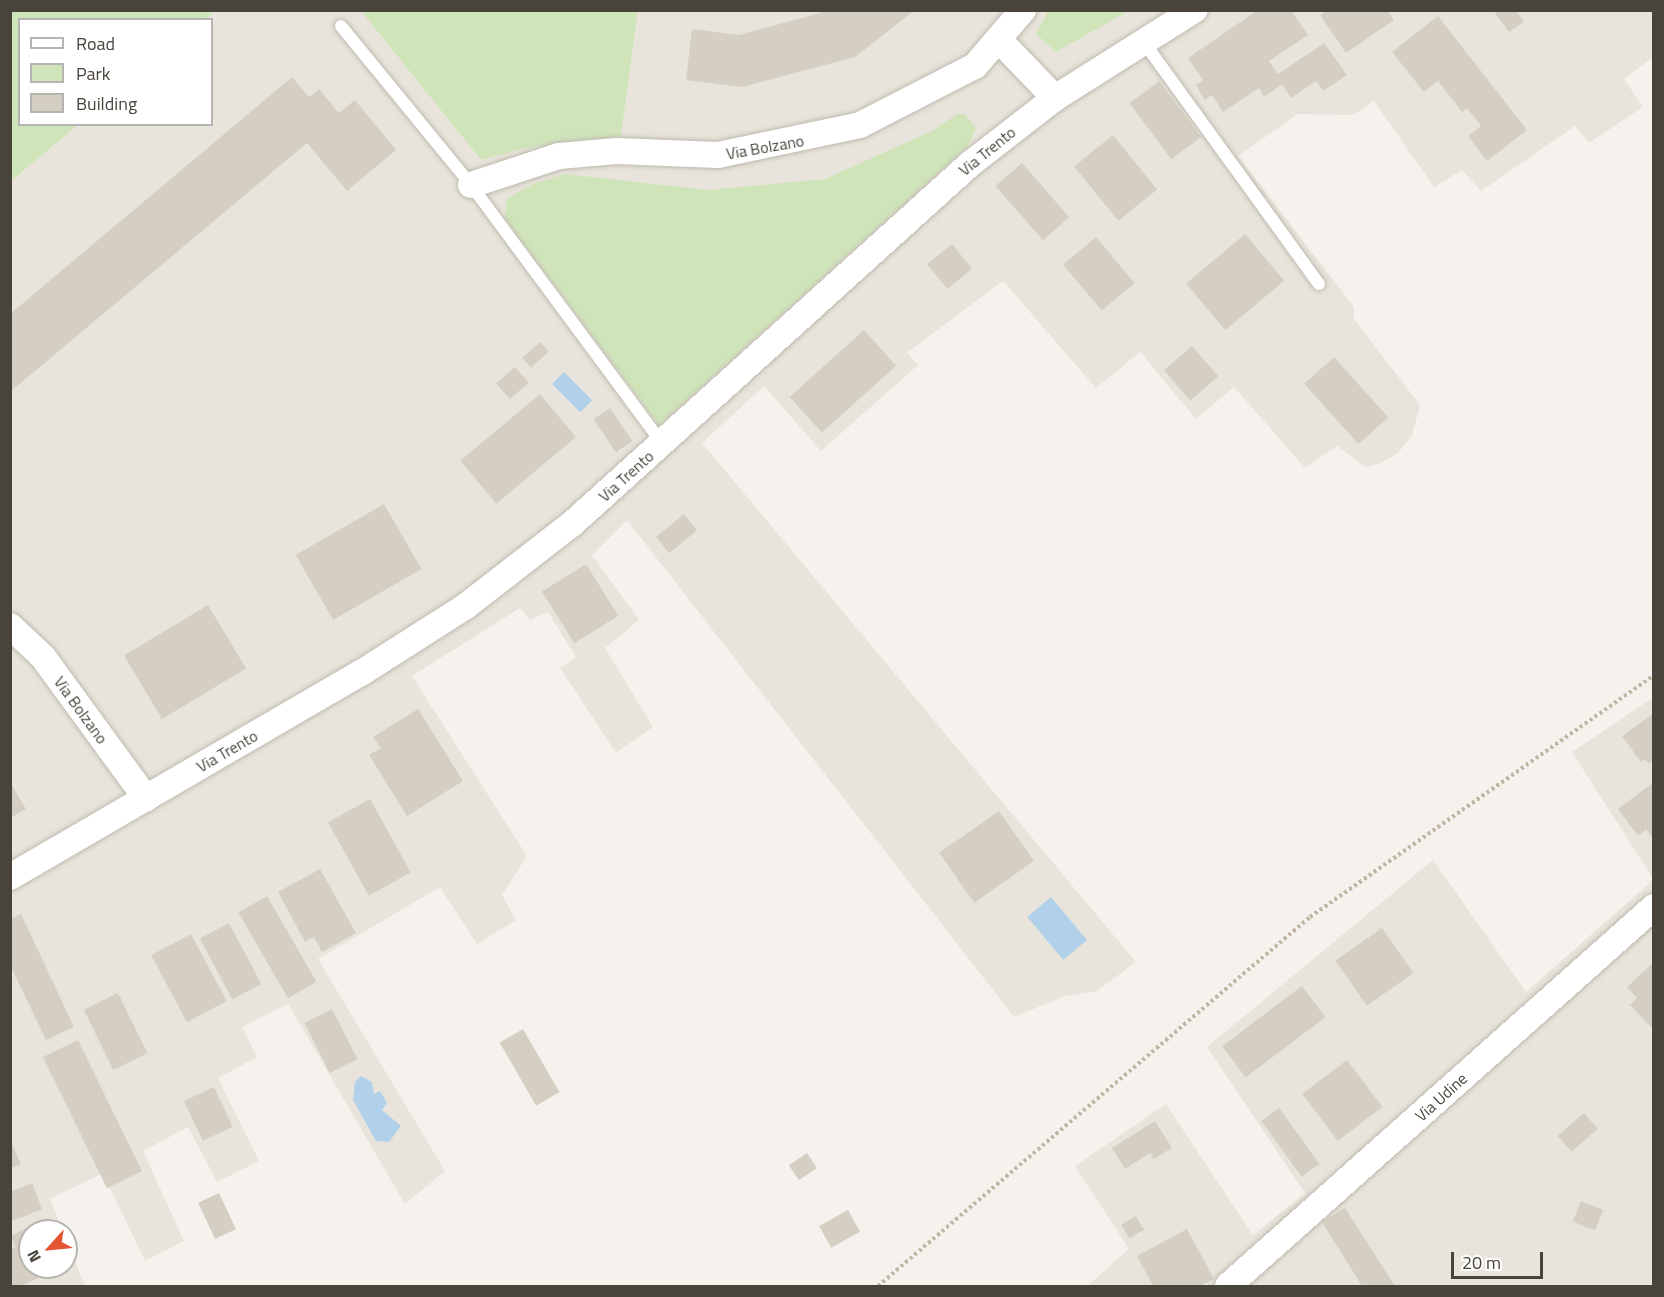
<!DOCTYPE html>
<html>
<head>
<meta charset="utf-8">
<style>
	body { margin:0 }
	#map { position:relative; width:1664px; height:1297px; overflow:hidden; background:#f5f2ed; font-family:"Titillium Web",sans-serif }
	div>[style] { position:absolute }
	.residential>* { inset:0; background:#e8e4db }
	.green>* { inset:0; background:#d0e4ba }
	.water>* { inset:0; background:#b1d1ea; transform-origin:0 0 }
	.building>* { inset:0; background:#d5cfc3; transform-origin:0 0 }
	.path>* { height:4px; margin-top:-2px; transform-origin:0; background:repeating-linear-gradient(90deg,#c0b6a3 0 3px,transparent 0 6px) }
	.roads { filter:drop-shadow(0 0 2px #bfbab0) drop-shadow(0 0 2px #bfbab0) }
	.service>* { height:12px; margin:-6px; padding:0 6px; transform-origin:6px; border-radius:6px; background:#fff }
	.minor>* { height:26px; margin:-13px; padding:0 13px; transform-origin:13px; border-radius:13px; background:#fff }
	span { translate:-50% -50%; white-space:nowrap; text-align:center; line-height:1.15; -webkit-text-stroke:5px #fff; paint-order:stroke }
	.street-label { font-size:16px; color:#49443b }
	.frame { position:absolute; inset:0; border:12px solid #49443b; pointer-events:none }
	.legend { position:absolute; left:18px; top:18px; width:195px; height:108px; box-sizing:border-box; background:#fff; border:2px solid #b6b4b1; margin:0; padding:8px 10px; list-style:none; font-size:18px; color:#49443b }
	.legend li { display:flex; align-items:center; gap:12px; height:30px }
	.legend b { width:30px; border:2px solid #b6b4b1 }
	.north { position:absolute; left:18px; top:1219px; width:60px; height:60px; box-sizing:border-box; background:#fff; border:2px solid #b6b4b1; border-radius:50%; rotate:243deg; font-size:16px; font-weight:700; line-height:24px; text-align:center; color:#49443b }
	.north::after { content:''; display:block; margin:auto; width:21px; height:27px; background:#e35435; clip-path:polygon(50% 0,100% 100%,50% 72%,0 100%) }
	.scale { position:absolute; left:1451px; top:1252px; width:92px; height:27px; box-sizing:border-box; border:3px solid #49443b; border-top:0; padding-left:8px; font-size:18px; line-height:21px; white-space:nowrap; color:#49443b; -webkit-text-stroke:4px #fff; paint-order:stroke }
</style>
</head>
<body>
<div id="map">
	<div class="residential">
		<i style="clip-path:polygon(215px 11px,361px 11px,481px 160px,523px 149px,621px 136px,638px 11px,1048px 11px,1037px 34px,1056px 52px,1129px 11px,1653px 11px,1653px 57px,1624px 79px,1643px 107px,1589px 143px,1575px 126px,1481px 191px,1462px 170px,1434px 187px,1374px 101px,1353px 115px,1298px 114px,1238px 156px,1354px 307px,1354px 319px,1420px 405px,1412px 436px,1397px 454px,1379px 464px,1365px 467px,1337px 446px,1305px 468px,1234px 387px,1196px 419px,1140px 352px,1096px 388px,1003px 281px,907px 353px,918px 365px,821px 451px,764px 386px,702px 443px,1136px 962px,1097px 991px,1065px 996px,1014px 1017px,627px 520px,592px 555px,639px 620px,605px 648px,653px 727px,616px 753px,560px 668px,576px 657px,548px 612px,530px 620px,520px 608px,412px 676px,527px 856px,502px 895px,516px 920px,477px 944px,440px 887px,318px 959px,445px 1171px,405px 1204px,288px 1004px,242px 1027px,257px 1057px,218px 1078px,259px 1161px,217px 1182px,188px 1127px,143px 1151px,184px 1241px,145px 1261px,103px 1173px,50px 1199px,63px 1231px,30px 1231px,30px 1267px,66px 1267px,66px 1240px,85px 1286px,11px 1286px,11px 181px,78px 125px,212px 124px,212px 20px,204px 19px)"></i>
		<i style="clip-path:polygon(1654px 697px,1654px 880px,1572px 752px)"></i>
		<i style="clip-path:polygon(1433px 860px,1526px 992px,1653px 880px,1653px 1286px,1087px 1286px,1129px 1249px,1075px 1166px,1166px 1104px,1253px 1235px,1305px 1193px,1207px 1047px)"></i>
	</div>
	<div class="green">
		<i style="clip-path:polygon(11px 10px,215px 10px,215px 11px,204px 20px,20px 20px,20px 124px,78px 125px,11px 181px)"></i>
		<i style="clip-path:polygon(361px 11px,638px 11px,621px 136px,523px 149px,481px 160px)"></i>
		<i style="clip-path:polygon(1048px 11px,1048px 10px,1129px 11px,1056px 52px,1036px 34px)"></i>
		<i style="clip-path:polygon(957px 114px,965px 114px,976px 128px,968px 146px,659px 425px,505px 219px,507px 198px,533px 184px,565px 174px,708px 190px,825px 179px,932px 131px)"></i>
	</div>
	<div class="water">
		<i style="left:564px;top:372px;width:40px;height:17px;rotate:45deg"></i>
		<i style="left:1051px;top:897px;width:56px;height:31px;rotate:50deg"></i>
		<i style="clip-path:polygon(361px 1076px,372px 1082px,374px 1094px,380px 1091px,387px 1103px,382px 1110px,401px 1126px,389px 1142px,376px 1141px,353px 1100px,355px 1082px)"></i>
	</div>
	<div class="building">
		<i style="clip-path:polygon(831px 10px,915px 10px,855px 57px,742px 87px,686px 80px,692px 29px,739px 35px)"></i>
		<i style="clip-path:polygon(1258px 10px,1291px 10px,1308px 35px,1269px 61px,1278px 74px,1324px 43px,1347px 75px,1323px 91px,1316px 81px,1291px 98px,1282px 84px,1264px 97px,1259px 88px,1223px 112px,1212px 95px,1205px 100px,1196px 85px,1203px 80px,1188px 58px)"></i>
		<i style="clip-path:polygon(1327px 10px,1388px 10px,1394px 20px,1346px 53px,1320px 15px)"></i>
		<i style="clip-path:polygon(1493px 10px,1516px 10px,1524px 22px,1509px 32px)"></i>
		<i style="clip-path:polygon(1438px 16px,1527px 130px,1487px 161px,1468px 136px,1481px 126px,1467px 108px,1462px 112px,1438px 81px,1424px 92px,1392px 52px)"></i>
		<i style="clip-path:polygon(292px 77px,309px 97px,319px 89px,339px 113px,355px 100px,396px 150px,347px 191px,307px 143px,10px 392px,10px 314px)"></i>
		<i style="left:1159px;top:81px;width:70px;height:37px;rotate:53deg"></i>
		<i style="left:1113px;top:135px;width:70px;height:50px;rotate:51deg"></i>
		<i style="left:1022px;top:163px;width:72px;height:35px;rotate:49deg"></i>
		<i style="left:1245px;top:234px;width:61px;height:77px;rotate:50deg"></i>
		<i style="left:1096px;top:237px;width:60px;height:43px;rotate:50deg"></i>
		<i style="left:952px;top:244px;width:32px;height:32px;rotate:51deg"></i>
		<i style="left:864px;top:330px;width:48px;height:100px;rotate:48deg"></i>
		<i style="left:540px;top:342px;width:13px;height:24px;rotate:48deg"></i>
		<i style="left:1192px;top:346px;width:40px;height:37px;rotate:49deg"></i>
		<i style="left:1334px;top:357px;width:81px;height:40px;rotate:48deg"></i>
		<i style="left:515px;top:367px;width:21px;height:25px;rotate:49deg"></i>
		<i style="left:540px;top:394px;width:56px;height:104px;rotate:50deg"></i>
		<i style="left:610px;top:408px;width:40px;height:20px;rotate:56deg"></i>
		<i style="left:384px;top:504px;width:75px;height:102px;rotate:60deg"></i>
		<i style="left:684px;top:514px;width:21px;height:36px;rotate:51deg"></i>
		<i style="left:586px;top:564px;width:61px;height:52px;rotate:58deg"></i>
		<i style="left:208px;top:605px;width:74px;height:98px;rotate:59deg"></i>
		<i style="clip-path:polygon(418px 709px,463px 781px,407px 816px,369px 755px,381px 748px,373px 737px)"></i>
		<i style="clip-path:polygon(1654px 713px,1654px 760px,1648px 764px,1645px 759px,1641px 762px,1622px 736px)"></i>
		<i style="clip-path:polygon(10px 782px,26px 809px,10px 818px)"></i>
		<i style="clip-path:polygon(1654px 782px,1654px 840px,1646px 829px,1638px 836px,1618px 809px)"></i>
		<i style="left:370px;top:799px;width:84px;height:48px;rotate:61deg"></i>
		<i style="left:999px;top:811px;width:61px;height:73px;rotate:55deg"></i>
		<i style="clip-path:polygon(320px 869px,356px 933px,322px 952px,314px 937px,305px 942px,278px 892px)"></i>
		<i style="left:267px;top:896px;width:99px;height:33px;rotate:60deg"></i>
		<i style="clip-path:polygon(21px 914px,74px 1027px,46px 1040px,10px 965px,10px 919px)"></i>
		<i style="left:229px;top:923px;width:69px;height:33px;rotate:62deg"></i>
		<i style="left:1382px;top:928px;width:55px;height:57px;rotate:55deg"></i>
		<i style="left:191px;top:934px;width:76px;height:45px;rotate:62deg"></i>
		<i style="clip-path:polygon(1654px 962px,1654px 1024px,1651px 1027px,1630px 1005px,1637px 998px,1627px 987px)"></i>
		<i style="left:1302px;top:986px;width:39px;height:100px;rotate:53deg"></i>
		<i style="left:118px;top:993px;width:67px;height:38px;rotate:64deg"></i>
		<i style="left:332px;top:1009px;width:56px;height:31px;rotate:63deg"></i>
		<i style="left:523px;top:1029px;width:73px;height:27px;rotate:60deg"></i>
		<i style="left:78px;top:1040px;width:146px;height:39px;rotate:64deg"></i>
		<i style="left:1347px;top:1060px;width:59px;height:56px;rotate:53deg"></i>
		<i style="left:214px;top:1087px;width:44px;height:33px;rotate:65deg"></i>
		<i style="left:1279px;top:1108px;width:69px;height:22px;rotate:54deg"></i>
		<i style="left:1584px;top:1113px;width:21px;height:35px;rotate:49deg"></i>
		<i style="clip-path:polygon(1155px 1121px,1172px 1148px,1154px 1159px,1150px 1153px,1125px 1169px,1112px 1148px)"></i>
		<i style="clip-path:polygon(10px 1139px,21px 1164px,10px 1169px)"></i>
		<i style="left:807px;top:1153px;width:18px;height:22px;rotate:56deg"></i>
		<i style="clip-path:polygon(32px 1183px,42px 1209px,10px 1222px,10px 1192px)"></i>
		<i style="left:219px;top:1193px;width:40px;height:23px;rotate:65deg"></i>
		<i style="left:1581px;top:1201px;width:24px;height:22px;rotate:22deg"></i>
		<i style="clip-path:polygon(1345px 1208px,1395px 1286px,1362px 1286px,1322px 1222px)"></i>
		<i style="left:848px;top:1210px;width:25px;height:33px;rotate:61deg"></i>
		<i style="left:1136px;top:1216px;width:16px;height:17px;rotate:60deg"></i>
		<i style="clip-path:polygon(48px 1218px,54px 1231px,30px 1231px,30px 1267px,62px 1267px,21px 1286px,10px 1286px,10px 1249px,16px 1247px,10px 1236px)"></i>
		<i style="clip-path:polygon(1187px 1229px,1214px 1279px,1200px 1286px,1153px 1286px,1137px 1256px)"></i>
	</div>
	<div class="path">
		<i style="left:878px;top:1286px;width:568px;rotate:-40.5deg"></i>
		<i style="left:1310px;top:917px;width:421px;rotate:-35.1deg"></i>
	</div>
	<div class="roads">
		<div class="service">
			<i style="left:341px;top:26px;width:205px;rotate:50.7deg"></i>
			<i style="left:471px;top:185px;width:321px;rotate:53.5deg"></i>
			<i style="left:1143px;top:41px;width:300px;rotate:54.1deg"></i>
		</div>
		<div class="minor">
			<i style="left:1001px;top:42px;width:78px;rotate:46deg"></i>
			<i style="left:471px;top:185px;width:93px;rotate:-18.2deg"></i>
			<i style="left:559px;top:156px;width:58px;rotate:-4.9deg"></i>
			<i style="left:617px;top:151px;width:101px;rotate:2.3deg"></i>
			<i style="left:718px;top:155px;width:145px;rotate:-11.9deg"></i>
			<i style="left:860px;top:125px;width:129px;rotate:-27.2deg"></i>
			<i style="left:975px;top:66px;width:74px;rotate:-49.4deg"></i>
			<i style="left:10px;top:626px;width:45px;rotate:43.2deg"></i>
			<i style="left:43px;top:657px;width:175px;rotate:53.9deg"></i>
			<i style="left:10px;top:877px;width:406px;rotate:-30.2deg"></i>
			<i style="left:361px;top:673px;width:125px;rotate:-32.5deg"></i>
			<i style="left:466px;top:606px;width:135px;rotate:-37.8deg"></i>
			<i style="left:573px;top:523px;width:535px;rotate:-42.12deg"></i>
			<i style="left:970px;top:164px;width:108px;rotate:-37.8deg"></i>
			<i style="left:1055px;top:98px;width:165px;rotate:-32.3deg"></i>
			<i style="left:1228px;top:1286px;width:570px;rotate:-41.66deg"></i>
		</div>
	</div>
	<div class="street-label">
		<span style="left:765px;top:147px;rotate:-10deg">Via Bolzano</span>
		<span style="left:987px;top:151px;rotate:-39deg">Via Trento</span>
		<span style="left:626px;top:476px;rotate:-42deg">Via Trento</span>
		<span style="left:81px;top:710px;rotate:54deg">Via Bolzano</span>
		<span style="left:227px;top:751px;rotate:-30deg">Via Trento</span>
		<span style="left:1441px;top:1097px;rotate:-42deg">Via Udine</span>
	</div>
	<div class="frame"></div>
	<ul class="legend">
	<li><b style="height:8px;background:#fff"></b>Road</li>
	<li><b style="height:16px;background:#d0e4ba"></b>Park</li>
	<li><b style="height:16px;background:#d5cfc3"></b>Building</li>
	</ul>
	<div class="north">N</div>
	<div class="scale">20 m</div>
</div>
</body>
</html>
